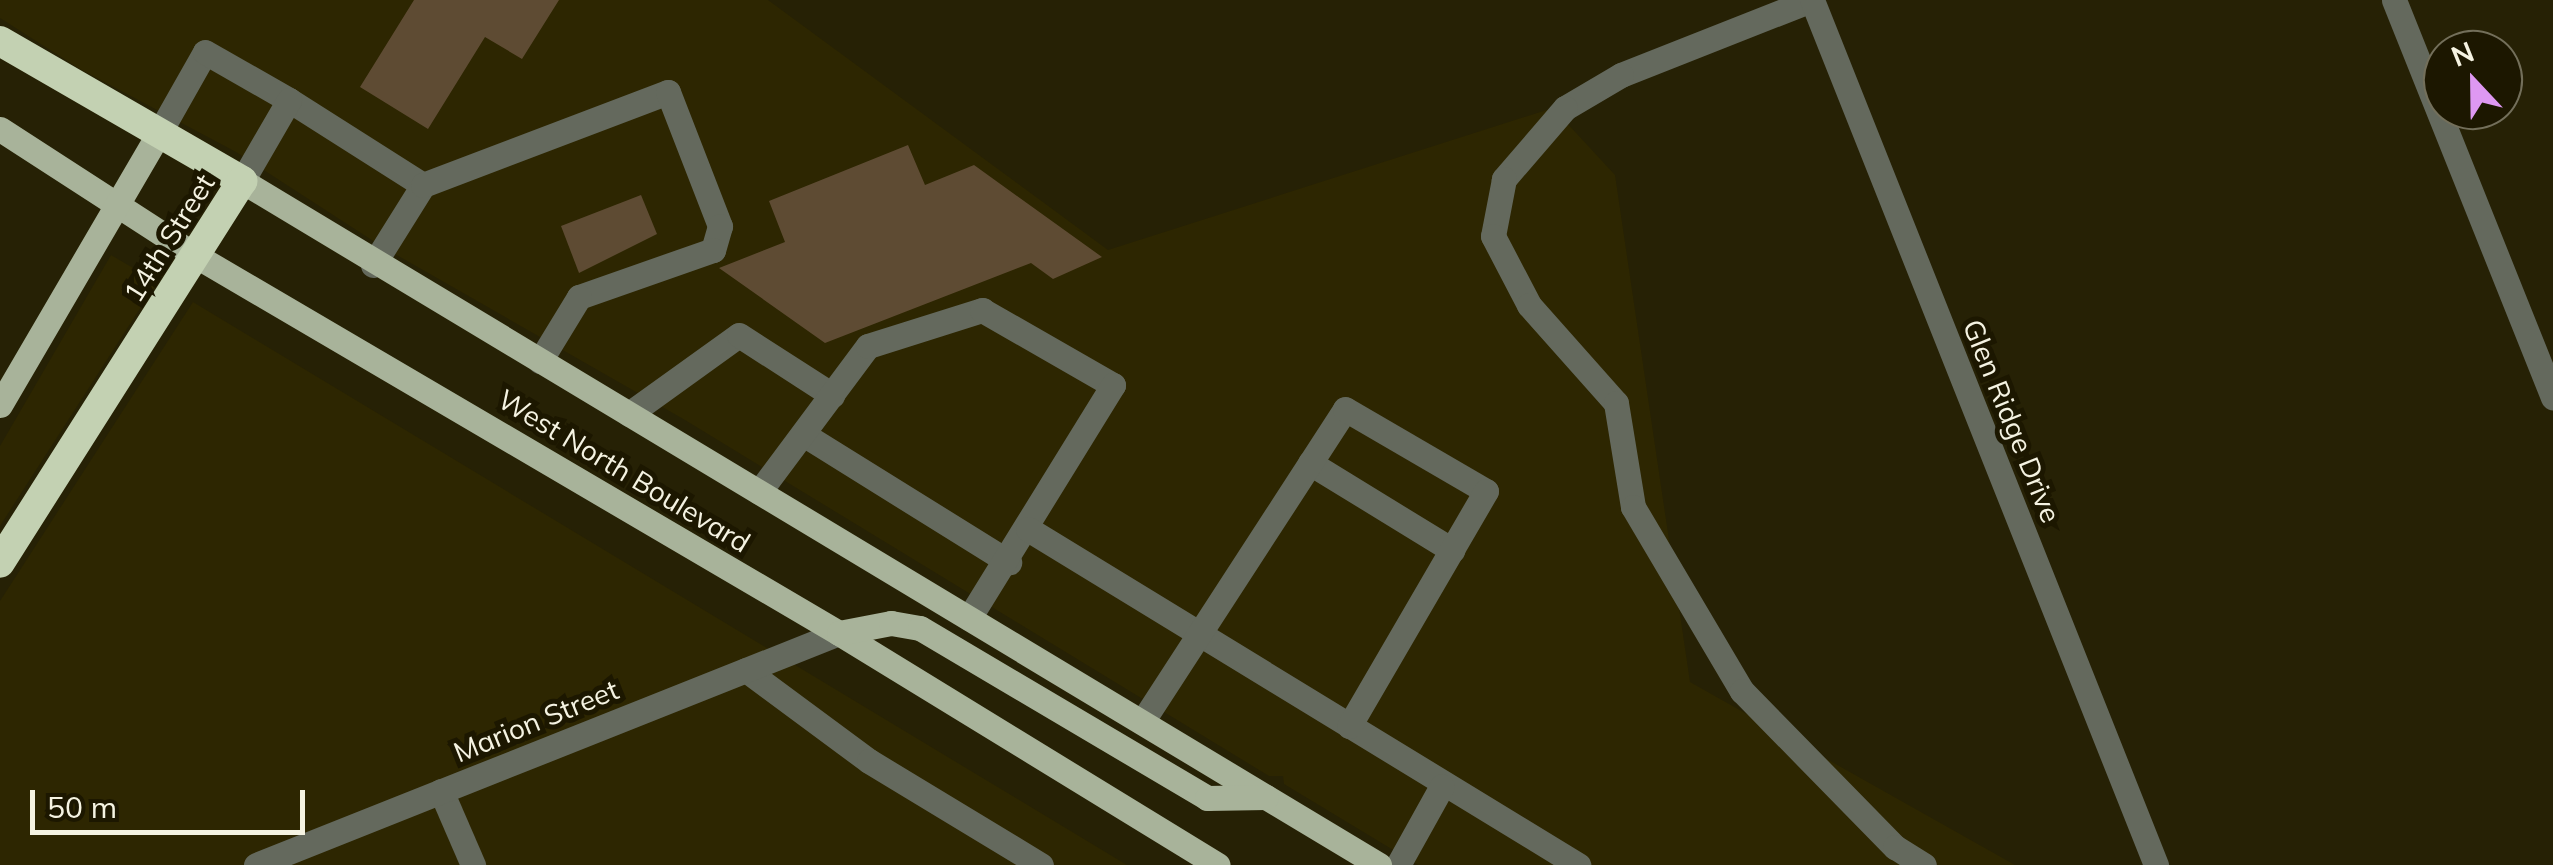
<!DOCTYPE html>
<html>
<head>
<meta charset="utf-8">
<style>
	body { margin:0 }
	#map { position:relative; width:2553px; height:865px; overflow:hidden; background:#262105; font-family:Mulish,sans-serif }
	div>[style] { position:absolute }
	.built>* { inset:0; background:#2d2601 }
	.building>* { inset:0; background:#5e4b33 }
	.minor>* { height:25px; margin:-12.5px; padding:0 12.5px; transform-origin:12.5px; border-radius:12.5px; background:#64695d }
	.major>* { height:25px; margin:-12.5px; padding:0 12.5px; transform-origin:12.5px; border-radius:12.5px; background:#a8b39a }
	.highway>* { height:30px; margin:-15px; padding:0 15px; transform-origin:15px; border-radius:15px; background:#c3d1b2 }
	span { translate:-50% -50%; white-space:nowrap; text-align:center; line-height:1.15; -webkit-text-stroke:10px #1c1700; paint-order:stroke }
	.street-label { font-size:28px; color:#f5f3e2 }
	.north { position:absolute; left:2423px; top:30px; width:100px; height:100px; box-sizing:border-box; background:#1c1700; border:2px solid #736f5a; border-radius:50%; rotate:338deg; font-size:28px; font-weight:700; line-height:40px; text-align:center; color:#f5f3e2 }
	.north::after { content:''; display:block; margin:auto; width:35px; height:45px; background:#de98f2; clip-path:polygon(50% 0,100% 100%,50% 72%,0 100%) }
	.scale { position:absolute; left:30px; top:790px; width:275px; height:45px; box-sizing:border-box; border:5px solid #f5f3e2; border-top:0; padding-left:12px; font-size:30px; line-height:35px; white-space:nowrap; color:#f5f3e2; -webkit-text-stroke:8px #1c1700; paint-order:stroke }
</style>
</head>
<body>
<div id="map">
	<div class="built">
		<i style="clip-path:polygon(0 0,768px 0,1108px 250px,1553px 108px,1615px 175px,1690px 682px,2015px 865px,1418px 865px,1284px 784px,1283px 776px,1269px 776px,685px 420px,381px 246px,236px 152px,80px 69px,0 18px)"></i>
		<i style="clip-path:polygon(111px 255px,157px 282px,0 526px,0 446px)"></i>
		<i style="clip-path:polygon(193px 302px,1127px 865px,0 865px,0 601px)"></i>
	</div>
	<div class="building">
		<i style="clip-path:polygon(414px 0,559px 0,522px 59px,485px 37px,428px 129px,360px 87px)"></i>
		<i style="clip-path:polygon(908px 145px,925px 185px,974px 165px,1102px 257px,1053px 279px,1031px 263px,825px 343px,719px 268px,785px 242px,769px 201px)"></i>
		<i style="clip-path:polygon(641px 195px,657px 234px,579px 273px,561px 226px)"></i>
	</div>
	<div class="minor">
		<i style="left:1811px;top:0;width:204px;rotate:158.5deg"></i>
		<i style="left:1621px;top:75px;width:65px;rotate:149.5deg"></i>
		<i style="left:1565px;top:108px;width:94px;rotate:130.7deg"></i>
		<i style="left:1504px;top:179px;width:58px;rotate:100.9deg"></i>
		<i style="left:1493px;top:236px;width:78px;rotate:62.4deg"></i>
		<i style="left:1529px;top:305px;width:131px;rotate:48.4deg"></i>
		<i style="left:1616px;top:403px;width:105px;rotate:80.7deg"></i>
		<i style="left:1633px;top:507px;width:214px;rotate:59.4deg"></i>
		<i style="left:1742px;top:691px;width:219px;rotate:45.6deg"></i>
		<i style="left:1895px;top:847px;width:34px;rotate:32deg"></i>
		<i style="left:1812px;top:0;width:931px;rotate:68.31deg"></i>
		<i style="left:2394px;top:0;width:428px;rotate:68.2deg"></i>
		<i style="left:289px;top:100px;width:159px;rotate:32.4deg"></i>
		<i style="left:158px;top:135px;width:95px;rotate:-60.5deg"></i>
		<i style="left:205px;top:52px;width:97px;rotate:29.7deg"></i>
		<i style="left:289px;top:100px;width:94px;rotate:120.1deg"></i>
		<i style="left:373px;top:265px;width:94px;rotate:-58deg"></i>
		<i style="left:423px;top:185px;width:262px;rotate:-20.8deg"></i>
		<i style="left:668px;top:92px;width:144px;rotate:68.8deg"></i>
		<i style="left:720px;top:226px;width:25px;rotate:106deg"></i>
		<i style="left:713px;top:250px;width:142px;rotate:160.7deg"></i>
		<i style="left:579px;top:297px;width:75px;rotate:121.4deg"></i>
		<i style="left:629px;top:414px;width:135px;rotate:-35.7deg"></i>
		<i style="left:739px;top:335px;width:111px;rotate:32.8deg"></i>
		<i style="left:803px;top:434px;width:243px;rotate:31.9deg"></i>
		<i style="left:1310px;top:463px;width:167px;rotate:31.5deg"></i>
		<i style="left:759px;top:492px;width:182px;rotate:-53.3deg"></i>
		<i style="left:868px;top:346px;width:120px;rotate:-17.5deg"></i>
		<i style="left:982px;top:310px;width:151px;rotate:29.8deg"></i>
		<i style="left:1113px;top:385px;width:274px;rotate:121.7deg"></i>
		<i style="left:1028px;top:529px;width:645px;rotate:31.42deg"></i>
		<i style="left:746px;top:670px;width:153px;rotate:36.5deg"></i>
		<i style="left:869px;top:761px;width:201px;rotate:31.2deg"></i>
		<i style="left:1142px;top:722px;width:373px;rotate:-57deg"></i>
		<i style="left:1345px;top:409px;width:163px;rotate:30.2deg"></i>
		<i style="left:1486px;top:491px;width:272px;rotate:120.2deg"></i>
		<i style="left:441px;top:791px;width:81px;rotate:66.6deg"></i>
		<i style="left:256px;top:865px;width:627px;rotate:-21.7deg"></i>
		<i style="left:1398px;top:865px;width:90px;rotate:-60.9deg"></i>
	</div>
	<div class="major">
		<i style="left:0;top:129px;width:236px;rotate:32.9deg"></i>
		<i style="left:198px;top:257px;width:743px;rotate:30.4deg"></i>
		<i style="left:839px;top:633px;width:444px;rotate:31.5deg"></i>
		<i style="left:242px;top:181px;width:1327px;rotate:31.03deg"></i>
		<i style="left:0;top:405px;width:313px;rotate:-59.7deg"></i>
		<i style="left:839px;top:633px;width:53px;rotate:-10.9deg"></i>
		<i style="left:891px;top:623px;width:29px;rotate:10deg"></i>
		<i style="left:920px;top:628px;width:334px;rotate:30.6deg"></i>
		<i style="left:1207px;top:798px;width:59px;rotate:-1deg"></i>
	</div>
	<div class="highway">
		<i style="left:0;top:41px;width:280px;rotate:30deg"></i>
		<i style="left:242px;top:181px;width:452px;rotate:122.4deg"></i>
	</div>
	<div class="street-label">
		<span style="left:169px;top:238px;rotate:-58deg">14th Street</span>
		<span style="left:2012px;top:421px;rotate:68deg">Glen Ridge Drive</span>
		<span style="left:624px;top:471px;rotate:31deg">West North Boulevard</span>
		<span style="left:536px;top:721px;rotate:-22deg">Marion Street</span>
	</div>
	<div class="north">N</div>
	<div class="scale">50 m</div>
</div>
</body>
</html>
